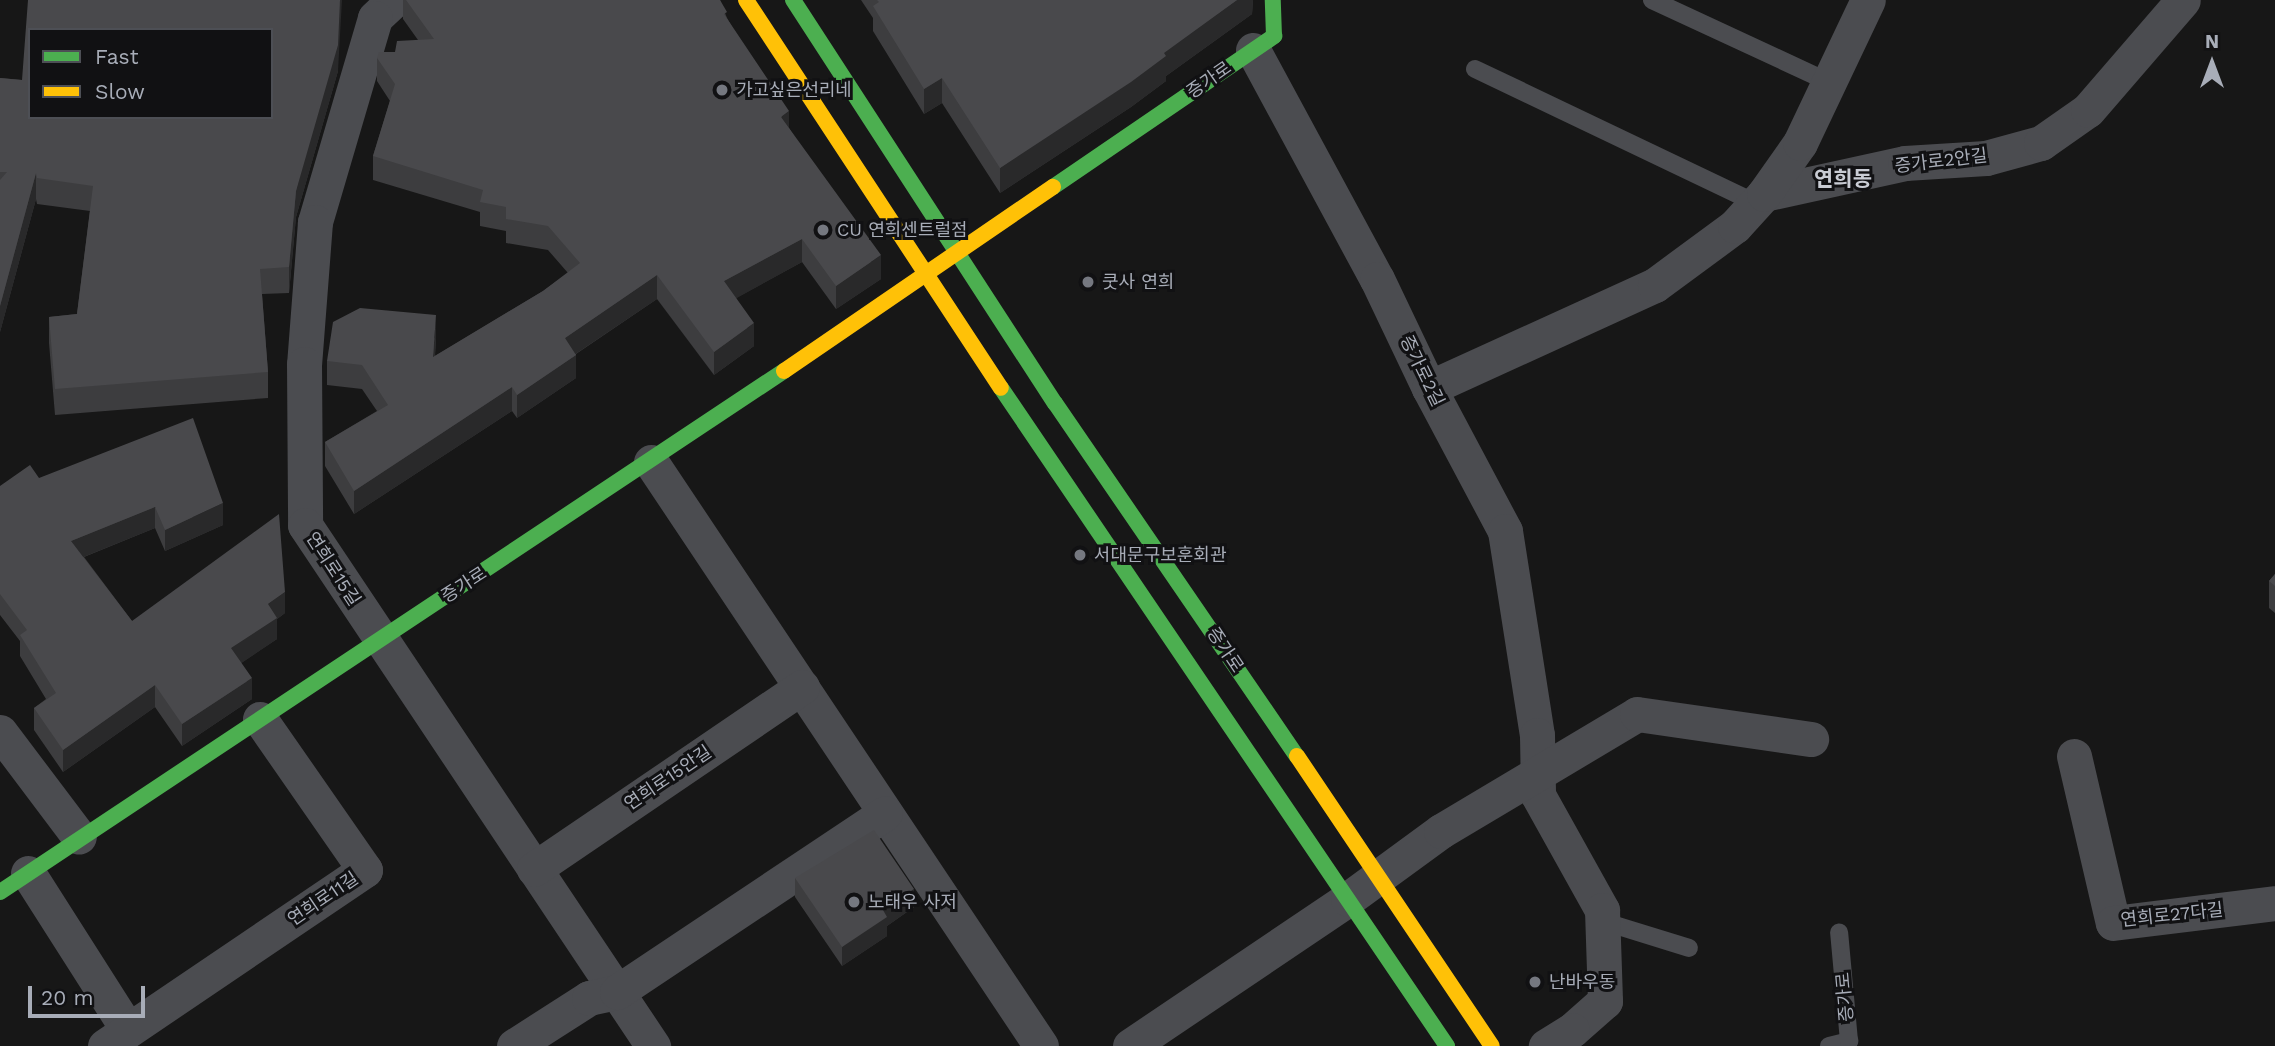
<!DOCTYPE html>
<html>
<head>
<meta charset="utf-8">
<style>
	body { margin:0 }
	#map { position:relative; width:2275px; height:1046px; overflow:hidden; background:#171717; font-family:"Work Sans","Noto Sans KR",sans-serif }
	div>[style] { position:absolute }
	.lane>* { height:18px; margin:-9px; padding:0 9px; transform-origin:9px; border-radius:9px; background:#4b4c50 }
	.street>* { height:35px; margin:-17.5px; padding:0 17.5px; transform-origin:17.5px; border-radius:17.5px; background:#4b4c50 }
	.fast>* { height:16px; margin:-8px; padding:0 8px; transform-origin:8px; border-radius:8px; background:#4caf50 }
	.slow>* { height:16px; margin:-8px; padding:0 8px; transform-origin:8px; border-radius:8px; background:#ffc107 }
	.wall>* { inset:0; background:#3d3d3f }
	.shaded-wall>* { inset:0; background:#29292a }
	.building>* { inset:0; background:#49494c }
	.dots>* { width:19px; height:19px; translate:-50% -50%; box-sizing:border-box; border:4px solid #111113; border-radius:50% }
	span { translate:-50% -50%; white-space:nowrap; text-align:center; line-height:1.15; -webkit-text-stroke:6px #111113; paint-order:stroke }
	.street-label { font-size:18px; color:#a8adb8 }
	.poi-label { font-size:18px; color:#a8adb8 }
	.left { translate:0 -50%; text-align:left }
	.quarter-label { font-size:21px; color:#c9ccd4; font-weight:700 }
	.legend { position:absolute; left:28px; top:28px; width:245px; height:91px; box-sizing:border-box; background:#111113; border:2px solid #4d4f55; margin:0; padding:9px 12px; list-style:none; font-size:21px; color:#a8adb8 }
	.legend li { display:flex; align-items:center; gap:14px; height:35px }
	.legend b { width:35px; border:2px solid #4d4f55 }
	.north { position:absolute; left:2177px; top:28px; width:70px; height:70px; -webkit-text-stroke:5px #111113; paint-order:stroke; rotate:0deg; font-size:19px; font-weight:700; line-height:28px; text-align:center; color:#a8adb8 }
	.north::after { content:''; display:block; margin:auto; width:24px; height:32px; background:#a8adb8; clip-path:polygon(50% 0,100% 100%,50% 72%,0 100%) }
	.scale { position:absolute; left:28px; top:986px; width:117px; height:32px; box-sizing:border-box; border:4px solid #a8adb8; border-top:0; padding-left:9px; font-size:21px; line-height:24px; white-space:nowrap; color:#a8adb8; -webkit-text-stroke:5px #111113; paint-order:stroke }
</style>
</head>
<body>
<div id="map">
	<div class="lane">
		<i style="left:1652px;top:0;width:195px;rotate:24.9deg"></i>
		<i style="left:1475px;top:69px;width:309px;rotate:25.5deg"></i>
		<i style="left:1602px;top:921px;width:91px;rotate:17.2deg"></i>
		<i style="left:1829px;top:1046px;width:21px;rotate:-14deg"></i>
		<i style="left:1849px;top:1041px;width:109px;rotate:-95.2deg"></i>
	</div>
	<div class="street">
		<i style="left:394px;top:0;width:26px;rotate:137deg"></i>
		<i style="left:375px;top:18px;width:213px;rotate:106.4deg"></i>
		<i style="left:315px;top:222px;width:142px;rotate:94.4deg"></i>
		<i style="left:304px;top:364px;width:161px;rotate:89.6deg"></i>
		<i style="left:305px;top:525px;width:627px;rotate:56.26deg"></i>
		<i style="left:1253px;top:50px;width:260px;rotate:61.6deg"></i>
		<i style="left:1377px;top:279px;width:121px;rotate:64.5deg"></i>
		<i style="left:1429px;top:388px;width:162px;rotate:62deg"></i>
		<i style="left:1505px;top:531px;width:206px;rotate:81.1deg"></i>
		<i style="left:1537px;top:735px;width:60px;rotate:89deg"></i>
		<i style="left:1538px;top:795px;width:132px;rotate:60.9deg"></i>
		<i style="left:1602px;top:910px;width:91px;rotate:88.1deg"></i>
		<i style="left:1605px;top:1001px;width:44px;rotate:138.7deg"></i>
		<i style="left:1572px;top:1030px;width:31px;rotate:148deg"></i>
		<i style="left:1764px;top:194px;width:144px;rotate:-12.4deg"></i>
		<i style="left:1905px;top:163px;width:81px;rotate:-3.5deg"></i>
		<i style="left:1986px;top:158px;width:57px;rotate:-15.3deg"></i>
		<i style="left:2041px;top:143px;width:57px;rotate:-35.1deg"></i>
		<i style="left:2088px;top:110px;width:145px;rotate:-49.2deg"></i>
		<i style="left:1429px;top:388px;width:248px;rotate:-24.5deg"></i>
		<i style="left:1655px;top:285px;width:99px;rotate:-36.4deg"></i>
		<i style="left:1735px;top:226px;width:43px;rotate:-47.8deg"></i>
		<i style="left:1764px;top:194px;width:62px;rotate:-54.8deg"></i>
		<i style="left:1800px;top:143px;width:158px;rotate:-64.6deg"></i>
		<i style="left:651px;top:462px;width:702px;rotate:56.26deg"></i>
		<i style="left:0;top:732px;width:131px;rotate:53deg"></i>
		<i style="left:2074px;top:756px;width:171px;rotate:76.9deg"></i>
		<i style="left:2113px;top:923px;width:163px;rotate:-7deg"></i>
		<i style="left:534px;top:869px;width:324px;rotate:-34.2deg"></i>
		<i style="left:28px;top:873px;width:186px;rotate:57.5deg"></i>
		<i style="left:105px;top:1046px;width:314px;rotate:-34.1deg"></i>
		<i style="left:365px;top:870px;width:184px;rotate:-124.8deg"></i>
		<i style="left:514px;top:1046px;width:89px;rotate:-32.6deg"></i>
		<i style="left:589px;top:998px;width:29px;rotate:-12deg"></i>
		<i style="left:617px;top:992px;width:322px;rotate:-33.7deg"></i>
		<i style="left:1130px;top:1046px;width:263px;rotate:-34deg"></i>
		<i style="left:1348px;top:899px;width:115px;rotate:-36.2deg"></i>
		<i style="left:1441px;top:831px;width:228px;rotate:-30.8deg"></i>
		<i style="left:1637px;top:714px;width:176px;rotate:8.2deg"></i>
	</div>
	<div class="fast">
		<i style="left:793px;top:0;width:481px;rotate:57deg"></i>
		<i style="left:1055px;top:403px;width:428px;rotate:55.6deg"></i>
		<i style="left:1053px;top:187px;width:268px;rotate:-34.3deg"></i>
		<i style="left:1274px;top:36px;width:36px;rotate:-92deg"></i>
		<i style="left:1001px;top:388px;width:795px;rotate:55.87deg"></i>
		<i style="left:0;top:892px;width:941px;rotate:-33.61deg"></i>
	</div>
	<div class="slow">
		<i style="left:746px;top:0;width:464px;rotate:56.7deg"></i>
		<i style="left:784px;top:371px;width:326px;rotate:-34.4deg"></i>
		<i style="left:1297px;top:756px;width:349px;rotate:56.1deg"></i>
	</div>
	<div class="wall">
		<i style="clip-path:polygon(403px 0,720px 0,727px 18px,789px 128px,881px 279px,836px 309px,802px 262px,736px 298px,754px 346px,714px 375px,657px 299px,576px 354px,576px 378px,517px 418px,512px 411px,354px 514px,325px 466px,325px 442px,377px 411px,362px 389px,327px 385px,327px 361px,436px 338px,435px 356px,543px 291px,568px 273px,548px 250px,506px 243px,506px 231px,480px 226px,480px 212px,373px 180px,373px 156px,390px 101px,377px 81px,377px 58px,395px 52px,418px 40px,403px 19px)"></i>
		<i style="clip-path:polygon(861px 0,1253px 0,1252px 14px,1166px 76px,1166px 81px,1131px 107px,1000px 193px,942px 103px,924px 114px,873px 31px,873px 18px)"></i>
		<i style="clip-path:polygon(338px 71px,296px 217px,289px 293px,262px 294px,268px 372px,268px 398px,55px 415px,49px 343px,49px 317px,77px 314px,90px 211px,37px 204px,36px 199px,0 332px,0 78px,22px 80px)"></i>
		<i style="clip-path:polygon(39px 478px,223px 525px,165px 551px,155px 528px,84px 557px,132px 621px,285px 613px,277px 619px,277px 639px,241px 663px,252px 699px,182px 746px,155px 707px,63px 772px,34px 730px,34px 708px,46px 699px,20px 656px,20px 641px,0 615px,0 486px)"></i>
		<i style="clip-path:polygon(2275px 574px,2275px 613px,2269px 608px,2269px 581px)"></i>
		<i style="clip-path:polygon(795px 878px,914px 907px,887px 926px,887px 936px,842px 966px,795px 897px)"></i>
	</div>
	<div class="shaded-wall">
		<i style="clip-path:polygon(340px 0,342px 0,338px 71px,296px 217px,289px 293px,289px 267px,296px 191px)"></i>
		<i style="clip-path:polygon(1237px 0,1253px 0,1252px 14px,1166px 76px,1166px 81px,1131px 107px,1000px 193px,1000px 168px)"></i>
		<i style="clip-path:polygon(942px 78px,942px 103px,924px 114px,924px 89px)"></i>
		<i style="clip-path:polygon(789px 111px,789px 135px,781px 117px)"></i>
		<i style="clip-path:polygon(36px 173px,36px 199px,0 332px,0 306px)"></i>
		<i style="clip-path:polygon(802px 239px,802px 262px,724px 305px,724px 281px)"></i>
		<i style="clip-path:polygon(881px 255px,881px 279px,836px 309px,836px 286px)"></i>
		<i style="clip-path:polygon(657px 275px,657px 299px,565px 361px,565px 338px)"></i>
		<i style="clip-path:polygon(436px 315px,436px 338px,433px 380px,433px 357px)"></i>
		<i style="clip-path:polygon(754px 323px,754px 346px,714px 375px,714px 352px)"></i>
		<i style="clip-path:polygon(576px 355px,576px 378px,517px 418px,517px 395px)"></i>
		<i style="clip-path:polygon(512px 387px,512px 411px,354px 514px,354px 491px)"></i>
		<i style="clip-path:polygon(223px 503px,223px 525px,165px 551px,165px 530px)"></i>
		<i style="clip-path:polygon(155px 507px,155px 528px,71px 562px,71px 541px)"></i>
		<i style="clip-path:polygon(285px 592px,285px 613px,277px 619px,277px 639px,231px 670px,231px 648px,268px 604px)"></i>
		<i style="clip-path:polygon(252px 678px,252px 699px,182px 746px,182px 724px)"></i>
		<i style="clip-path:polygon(155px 685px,155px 707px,63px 772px,63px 750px)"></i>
		<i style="clip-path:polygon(914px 889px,914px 907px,887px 926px,887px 936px,842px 966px,842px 947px,883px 910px)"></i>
	</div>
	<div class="building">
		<i style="clip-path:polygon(evenodd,28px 0,340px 0,338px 45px,296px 191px,289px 267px,260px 269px,268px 372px,55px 389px,49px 317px,77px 314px,93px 186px,37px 178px,36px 173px,0 306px,0 180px,7px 172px,0 172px,0 78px,22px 80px,28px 0,30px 30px,271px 30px,271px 117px,30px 117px,30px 30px)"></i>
		<i style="clip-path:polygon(406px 0,720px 0,727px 12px,724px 14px,789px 111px,781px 117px,881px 255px,836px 286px,802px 239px,724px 281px,754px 323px,714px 352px,657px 275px,565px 338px,576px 355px,517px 395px,512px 387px,354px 491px,325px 442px,388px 405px,362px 365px,327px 361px,333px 322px,360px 308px,436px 315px,433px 357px,543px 291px,580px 263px,548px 226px,506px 219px,506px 207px,480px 202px,483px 190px,373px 156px,395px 84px,377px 58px,379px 52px,395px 52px,397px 41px,434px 39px)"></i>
		<i style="clip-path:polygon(877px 0,1237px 0,1164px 53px,1166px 56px,1131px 82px,1000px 168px,942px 78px,924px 89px,873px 6px,879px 2px)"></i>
		<i style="clip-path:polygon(193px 418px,223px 503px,165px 530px,155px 507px,71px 541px,132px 621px,279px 514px,285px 592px,268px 604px,277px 618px,231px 648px,252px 678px,182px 724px,155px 685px,63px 750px,34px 708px,56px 693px,20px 635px,27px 630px,0 594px,0 486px,30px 465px,39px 478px)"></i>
		<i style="clip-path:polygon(2275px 574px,2275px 586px,2269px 581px)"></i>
		<i style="clip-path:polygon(874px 830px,914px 889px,883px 910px,887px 917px,842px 947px,795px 878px)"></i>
	</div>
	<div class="dots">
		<i style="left:722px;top:90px;background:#757880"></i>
		<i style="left:823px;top:230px;background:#757880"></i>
		<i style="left:1088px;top:282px;background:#757880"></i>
		<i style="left:1080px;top:555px;background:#757880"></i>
		<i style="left:854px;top:902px;background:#757880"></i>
		<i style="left:1535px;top:982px;background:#757880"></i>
	</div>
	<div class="street-label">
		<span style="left:1209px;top:80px;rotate:-35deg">증가로</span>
		<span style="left:1941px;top:161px;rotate:-7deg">증가로2안길</span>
		<span style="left:1422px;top:371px;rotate:64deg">증가로2길</span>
		<span style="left:333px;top:569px;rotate:57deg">연희로15길</span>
		<span style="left:464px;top:585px;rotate:-33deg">증가로</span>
		<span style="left:1225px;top:650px;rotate:56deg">증가로</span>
		<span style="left:668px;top:778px;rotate:-34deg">연희로15안길</span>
		<span style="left:323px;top:899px;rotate:-34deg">연희로11길</span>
		<span style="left:2172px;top:915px;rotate:-6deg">연희로27다길</span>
		<span style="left:1845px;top:997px;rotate:-95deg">증가로</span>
	</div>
	<div class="poi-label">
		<span class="left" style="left:736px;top:90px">가고싶은선리네</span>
		<span class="left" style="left:837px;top:230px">CU 연희센트럴점</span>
		<span class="left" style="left:1102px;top:282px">쿳사 연희</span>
		<span class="left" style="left:1094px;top:555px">서대문구보훈회관</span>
		<span class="left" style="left:868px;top:902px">노태우 사저</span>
		<span class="left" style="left:1549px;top:982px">난바우동</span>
	</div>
	<div class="quarter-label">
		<span style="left:1843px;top:179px">연희동</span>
	</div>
	<ul class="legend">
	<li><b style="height:9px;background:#4caf50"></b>Fast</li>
	<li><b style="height:9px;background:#ffc107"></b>Slow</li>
	</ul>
	<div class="north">N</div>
	<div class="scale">20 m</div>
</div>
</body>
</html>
